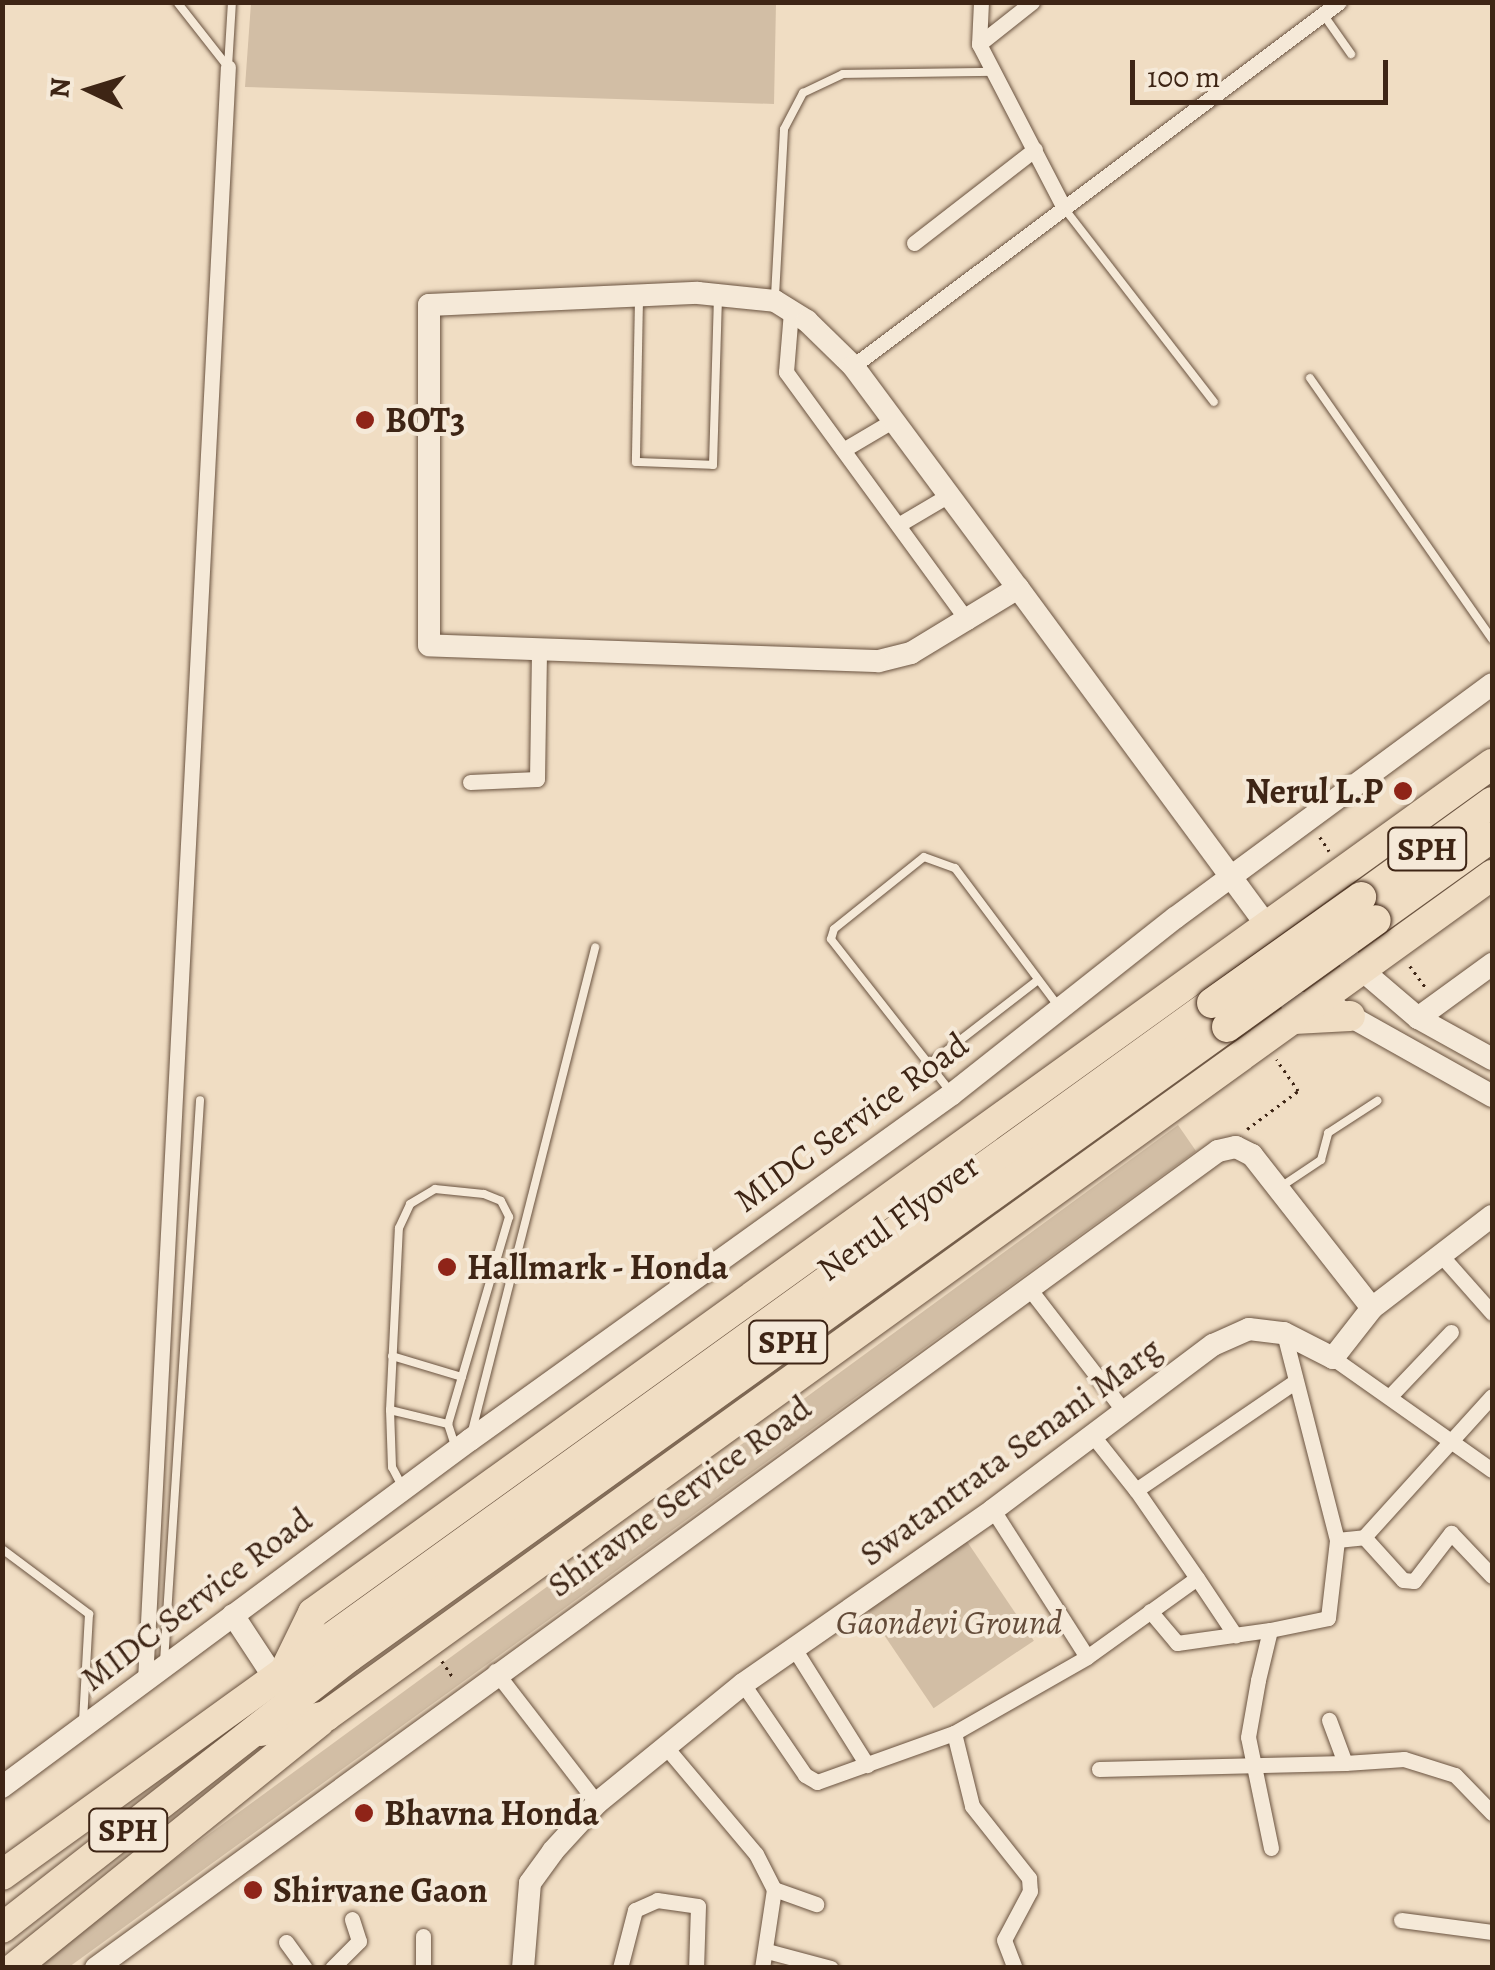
<!DOCTYPE html>
<html>
<head>
<meta charset="utf-8">
<style>
	body { margin:0 }
	#map { position:relative; width:1495px; height:1970px; overflow:hidden; background:#f0ddc3; font-family:Alegreya,serif }
	div>[style] { position:absolute }
	.green>* { inset:0; background:#d2bea5; transform-origin:0 0 }
	.path>* { height:2.5px; margin-top:-1.25px; transform-origin:0; background:repeating-linear-gradient(90deg,#3e2515 0 2.5px,transparent 0 7.5px) }
	.roads { filter:drop-shadow(0 0 2px #6a5340) drop-shadow(0 0 2px #6a5340) }
	.lane>* { height:8px; margin:-4px; padding:0 4px; transform-origin:4px; border-radius:4px; background:#f5e9d8 }
	.street>* { height:15px; margin:-7.5px; padding:0 7.5px; transform-origin:7.5px; border-radius:7.5px; background:#f5e9d8 }
	.secondary>* { height:22px; margin:-11px; padding:0 11px; transform-origin:11px; border-radius:11px; background:#f5e9d8 }
	.highway>* { height:30px; margin:-15px; padding:0 15px; transform-origin:15px; border-radius:15px; background:#f0ddc3 }
	.bridges { filter:drop-shadow(0 0 2px #3e2515) drop-shadow(0 0 2px #3e2515) }
	.highway-bridge>* { height:30px; margin:-15px; padding:0 15px; transform-origin:15px; border-radius:15px; background:#f0ddc3 }
	.dots>* { width:28px; height:28px; translate:-50% -50%; box-sizing:border-box; border:5px solid #f5e9d8; border-radius:50% }
	span { translate:-50% -50%; white-space:nowrap; text-align:center; line-height:1.15; -webkit-text-stroke:8px #f5e9d8; paint-order:stroke }
	.shield-label span { padding:2px 8px; background:#f5e9d8; border:2px solid; border-radius:8px; -webkit-text-stroke-width:0 }
	.shield-label { font-size:32px; color:#3e2515; font-weight:700 }
	.poi-label { font-size:35px; color:#3e2515; font-weight:700 }
	.left { translate:0 -50%; text-align:left }
	.right { translate:-100% -50%; text-align:right }
	.street-label { font-size:35px; color:#3e2515 }
	.park-label { font-size:35px; color:#634b39; font-style:italic }
	.frame { position:absolute; inset:0; border:5px solid #3e2515; pointer-events:none }
	.north { position:absolute; left:40px; top:40px; width:100px; height:100px; -webkit-text-stroke:8px #f5e9d8; paint-order:stroke; rotate:274deg; font-size:28px; font-weight:700; line-height:40px; text-align:center; color:#3e2515 }
	.north::after { content:''; display:block; margin:auto; width:35px; height:45px; background:#3e2515; clip-path:polygon(50% 0,100% 100%,50% 72%,0 100%) }
	.scale { position:absolute; left:1130px; top:60px; width:258px; height:45px; box-sizing:border-box; border:5px solid #3e2515; border-top:0; padding-left:12px; font-size:30px; line-height:35px; white-space:nowrap; color:#3e2515; -webkit-text-stroke:8px #f5e9d8; paint-order:stroke }
</style>
</head>
<body>
<div id="map">
	<div class="green">
		<i style="clip-path:polygon(251px 3px,776px 3px,774px 104px,245px 87px)"></i>
		<i style="clip-path:polygon(1178px 1125px,1196px 1151px,69px 1967px,26px 1968px)"></i>
		<i style="left:964px;top:1537px;width:125px;height:121px;rotate:56deg"></i>
	</div>
	<div class="path">
		<i style="left:1320px;top:837px;width:17px;rotate:57deg"></i>
		<i style="left:1410px;top:966px;width:27px;rotate:54deg"></i>
		<i style="left:1247px;top:1129px;width:64px;rotate:-36.7deg"></i>
		<i style="left:1298px;top:1091px;width:38px;rotate:-125deg"></i>
		<i style="left:442px;top:1661px;width:22px;rotate:56deg"></i>
	</div>
	<div class="roads">
		<div class="lane">
			<i style="left:177px;top:2px;width:83px;rotate:51.9deg"></i>
			<i style="left:1323px;top:14px;width:49px;rotate:55deg"></i>
			<i style="left:228px;top:67px;width:65px;rotate:-86.5deg"></i>
			<i style="left:1064px;top:208px;width:245px;rotate:52.3deg"></i>
			<i style="left:775px;top:296px;width:167px;rotate:-86.9deg"></i>
			<i style="left:784px;top:129px;width:41px;rotate:-62.2deg"></i>
			<i style="left:803px;top:93px;width:44px;rotate:-25.4deg"></i>
			<i style="left:843px;top:74px;width:149px;rotate:-0.8deg"></i>
			<i style="left:639px;top:299px;width:163px;rotate:91.1deg"></i>
			<i style="left:636px;top:462px;width:77px;rotate:2.2deg"></i>
			<i style="left:713px;top:465px;width:165px;rotate:-88.3deg"></i>
			<i style="left:1310px;top:378px;width:318px;rotate:55.1deg"></i>
			<i style="left:928px;top:1065px;width:139px;rotate:-37.7deg"></i>
			<i style="left:950px;top:1091px;width:193px;rotate:-128.1deg"></i>
			<i style="left:831px;top:939px;width:10px;rotate:-73deg"></i>
			<i style="left:834px;top:929px;width:115px;rotate:-38.7deg"></i>
			<i style="left:924px;top:857px;width:33px;rotate:20deg"></i>
			<i style="left:955px;top:868px;width:174px;rotate:53.2deg"></i>
			<i style="left:1282px;top:1186px;width:47px;rotate:-33.7deg"></i>
			<i style="left:1321px;top:1160px;width:28px;rotate:-75deg"></i>
			<i style="left:1328px;top:1133px;width:59px;rotate:-33.1deg"></i>
			<i style="left:392px;top:1356px;width:73px;rotate:16.7deg"></i>
			<i style="left:390px;top:1410px;width:60px;rotate:13.6deg"></i>
			<i style="left:472px;top:1431px;width:499px;rotate:-75.7deg"></i>
			<i style="left:402px;top:1486px;width:21px;rotate:-118deg"></i>
			<i style="left:392px;top:1467px;width:57px;rotate:-92deg"></i>
			<i style="left:390px;top:1410px;width:182px;rotate:-87.2deg"></i>
			<i style="left:399px;top:1228px;width:26px;rotate:-65deg"></i>
			<i style="left:410px;top:1204px;width:29px;rotate:-31deg"></i>
			<i style="left:435px;top:1189px;width:49px;rotate:5.8deg"></i>
			<i style="left:484px;top:1194px;width:18px;rotate:22deg"></i>
			<i style="left:501px;top:1201px;width:18px;rotate:63deg"></i>
			<i style="left:509px;top:1217px;width:216px;rotate:106.4deg"></i>
			<i style="left:448px;top:1424px;width:22px;rotate:72deg"></i>
			<i style="left:2px;top:1549px;width:109px;rotate:36.8deg"></i>
			<i style="left:89px;top:1614px;width:107px;rotate:93.2deg"></i>
			<i style="left:164px;top:1662px;width:563px;rotate:-86.33deg"></i>
		</div>
		<div class="street">
			<i style="left:981px;top:2px;width:42px;rotate:92.7deg"></i>
			<i style="left:979px;top:44px;width:185px;rotate:62.6deg"></i>
			<i style="left:979px;top:44px;width:68px;rotate:-38.4deg"></i>
			<i style="left:914px;top:243px;width:153px;rotate:-37.8deg"></i>
			<i style="left:791px;top:311px;width:61px;rotate:94.7deg"></i>
			<i style="left:786px;top:372px;width:309px;rotate:53.9deg"></i>
			<i style="left:853px;top:366px;width:607px;rotate:-36.83deg"></i>
			<i style="left:843px;top:450px;width:59px;rotate:-30.5deg"></i>
			<i style="left:898px;top:525px;width:59px;rotate:-30.5deg"></i>
			<i style="left:470px;top:782px;width:67px;rotate:-2.6deg"></i>
			<i style="left:537px;top:779px;width:133px;rotate:-89.1deg"></i>
			<i style="left:1439px;top:1253px;width:80px;rotate:48.5deg"></i>
			<i style="left:1028px;top:1287px;width:157px;rotate:52.3deg"></i>
			<i style="left:1333px;top:1358px;width:194px;rotate:35.2deg"></i>
			<i style="left:1391px;top:1395px;width:87px;rotate:-46.4deg"></i>
			<i style="left:1093px;top:1436px;width:69px;rotate:51.5deg"></i>
			<i style="left:993px;top:1510px;width:174px;rotate:57.4deg"></i>
			<i style="left:1364px;top:1537px;width:190px;rotate:-47.8deg"></i>
			<i style="left:1337px;top:1540px;width:27px;rotate:-6deg"></i>
			<i style="left:1364px;top:1537px;width:58px;rotate:47.8deg"></i>
			<i style="left:1403px;top:1580px;width:11px;rotate:5deg"></i>
			<i style="left:1414px;top:1581px;width:61px;rotate:-52.4deg"></i>
			<i style="left:1451px;top:1533px;width:59px;rotate:46.4deg"></i>
			<i style="left:1197px;top:1578px;width:69px;rotate:56.3deg"></i>
			<i style="left:1150px;top:1611px;width:42px;rotate:49.8deg"></i>
			<i style="left:1177px;top:1643px;width:94px;rotate:-8deg"></i>
			<i style="left:795px;top:1650px;width:136px;rotate:57.9deg"></i>
			<i style="left:495px;top:1671px;width:167px;rotate:52.3deg"></i>
			<i style="left:145px;top:1681px;width:1616px;rotate:-87.06deg"></i>
			<i style="left:743px;top:1684px;width:110px;rotate:55.7deg"></i>
			<i style="left:805px;top:1775px;width:14px;rotate:30deg"></i>
			<i style="left:817px;top:1782px;width:145px;rotate:-19.7deg"></i>
			<i style="left:954px;top:1733px;width:153px;rotate:-29.7deg"></i>
			<i style="left:1087px;top:1657px;width:135px;rotate:-35.7deg"></i>
			<i style="left:1197px;top:1578px;width:107px;rotate:-124.7deg"></i>
			<i style="left:1136px;top:1490px;width:190px;rotate:-34.3deg"></i>
			<i style="left:954px;top:1733px;width:75px;rotate:76.1deg"></i>
			<i style="left:972px;top:1806px;width:92px;rotate:51.6deg"></i>
			<i style="left:1029px;top:1878px;width:13px;rotate:86deg"></i>
			<i style="left:1030px;top:1891px;width:55px;rotate:118deg"></i>
			<i style="left:1004px;top:1940px;width:30px;rotate:69deg"></i>
			<i style="left:665px;top:1746px;width:141px;rotate:49.9deg"></i>
			<i style="left:756px;top:1854px;width:39px;rotate:63deg"></i>
			<i style="left:774px;top:1889px;width:80px;rotate:98.6deg"></i>
			<i style="left:1345px;top:1763px;width:59px;rotate:-3.9deg"></i>
			<i style="left:1404px;top:1759px;width:53px;rotate:17.4deg"></i>
			<i style="left:1455px;top:1775px;width:53px;rotate:45.8deg"></i>
			<i style="left:1099px;top:1769px;width:246px;rotate:-1.4deg"></i>
			<i style="left:1345px;top:1763px;width:46px;rotate:-110.4deg"></i>
			<i style="left:1271px;top:1848px;width:113px;rotate:-101.7deg"></i>
			<i style="left:1248px;top:1737px;width:58px;rotate:-80deg"></i>
			<i style="left:1258px;top:1680px;width:51px;rotate:-76.5deg"></i>
			<i style="left:1270px;top:1630px;width:59px;rotate:-11.7deg"></i>
			<i style="left:1328px;top:1618px;width:79px;rotate:-83.4deg"></i>
			<i style="left:1337px;top:1540px;width:214px;rotate:-104.4deg"></i>
			<i style="left:774px;top:1889px;width:45px;rotate:19.7deg"></i>
			<i style="left:1401px;top:1920px;width:92px;rotate:7.5deg"></i>
			<i style="left:423px;top:1936px;width:32px;rotate:90deg"></i>
			<i style="left:286px;top:1942px;width:32px;rotate:54deg"></i>
			<i style="left:767px;top:1951px;width:66px;rotate:14.9deg"></i>
			<i style="left:332px;top:1968px;width:38px;rotate:-45deg"></i>
			<i style="left:359px;top:1941px;width:23px;rotate:-108deg"></i>
			<i style="left:620px;top:1968px;width:60px;rotate:-75.5deg"></i>
			<i style="left:635px;top:1910px;width:24px;rotate:-24deg"></i>
			<i style="left:657px;top:1900px;width:41px;rotate:8.3deg"></i>
			<i style="left:698px;top:1906px;width:62px;rotate:91.8deg"></i>
		</div>
		<div class="secondary">
			<i style="left:1018px;top:588px;width:125px;rotate:148.7deg"></i>
			<i style="left:911px;top:653px;width:34px;rotate:166deg"></i>
			<i style="left:878px;top:661px;width:449px;rotate:-178deg"></i>
			<i style="left:429px;top:645px;width:340px;rotate:-90deg"></i>
			<i style="left:429px;top:305px;width:269px;rotate:-2.6deg"></i>
			<i style="left:698px;top:293px;width:77px;rotate:5.9deg"></i>
			<i style="left:775px;top:301px;width:38px;rotate:32deg"></i>
			<i style="left:807px;top:321px;width:64px;rotate:44.4deg"></i>
			<i style="left:853px;top:366px;width:277px;rotate:53.4deg"></i>
			<i style="left:1018px;top:588px;width:420px;rotate:53.6deg"></i>
			<i style="left:1349px;top:959px;width:91px;rotate:40.5deg"></i>
			<i style="left:1418px;top:1018px;width:85px;rotate:29deg"></i>
			<i style="left:1265px;top:983px;width:32px;rotate:34deg"></i>
			<i style="left:1292px;top:1001px;width:48px;rotate:10.8deg"></i>
			<i style="left:1339px;top:1010px;width:176px;rotate:29.3deg"></i>
			<i style="left:1418px;top:1018px;width:92px;rotate:-36.1deg"></i>
			<i style="left:233px;top:1615px;width:73px;rotate:56.7deg"></i>
			<i style="left:2px;top:1787px;width:583px;rotate:-36.56deg"></i>
			<i style="left:470px;top:1440px;width:593px;rotate:-35.67deg"></i>
			<i style="left:952px;top:1094px;width:284px;rotate:-38.3deg"></i>
			<i style="left:1175px;top:918px;width:394px;rotate:-36.4deg"></i>
			<i style="left:96px;top:1968px;width:1388px;rotate:-36.06deg"></i>
			<i style="left:1218px;top:1151px;width:18px;rotate:-13deg"></i>
			<i style="left:1236px;top:1147px;width:18px;rotate:27deg"></i>
			<i style="left:1252px;top:1155px;width:194px;rotate:51.9deg"></i>
			<i style="left:523px;top:1968px;width:85px;rotate:-85.3deg"></i>
			<i style="left:530px;top:1883px;width:39px;rotate:-54deg"></i>
			<i style="left:553px;top:1851px;width:65px;rotate:-47.5deg"></i>
			<i style="left:597px;top:1803px;width:188px;rotate:-39.2deg"></i>
			<i style="left:743px;top:1684px;width:305px;rotate:-34.8deg"></i>
			<i style="left:993px;top:1510px;width:275px;rotate:-36.9deg"></i>
			<i style="left:1213px;top:1345px;width:39px;rotate:-24deg"></i>
			<i style="left:1249px;top:1329px;width:35px;rotate:7deg"></i>
			<i style="left:1284px;top:1333px;width:55px;rotate:27deg"></i>
			<i style="left:1333px;top:1358px;width:63px;rotate:-52deg"></i>
			<i style="left:1372px;top:1308px;width:151px;rotate:-37.5deg"></i>
		</div>
		<div class="highway">
			<i style="left:1361px;top:897px;width:162px;rotate:-35.9deg"></i>
			<i style="left:1376px;top:920px;width:143px;rotate:-35.6deg"></i>
			<i style="left:1294px;top:1019px;width:56px;rotate:-3.1deg"></i>
			<i style="left:287px;top:1666px;width:59px;rotate:-63.9deg"></i>
			<i style="left:313px;top:1613px;width:1453px;rotate:-35.76deg"></i>
			<i style="left:261px;top:1731px;width:67px;rotate:-13deg"></i>
			<i style="left:326px;top:1716px;width:1438px;rotate:-35.8deg"></i>
			<i style="left:2px;top:1875px;width:1491px;rotate:-35.78deg"></i>
			<i style="left:2px;top:1928px;width:440px;rotate:-38deg"></i>
			<i style="left:349px;top:1657px;width:1081px;rotate:-35.66deg"></i>
			<i style="left:14px;top:1968px;width:393px;rotate:-38.9deg"></i>
		</div>
	</div>
	<div class="bridges">
		<div class="highway-bridge">
			<i style="left:1212px;top:1003px;width:183px;rotate:-35.4deg"></i>
			<i style="left:1227px;top:1027px;width:183px;rotate:-35.7deg"></i>
		</div>
	</div>
	<div class="dots">
		<i style="left:365px;top:420px;background:#8f2418"></i>
		<i style="left:1403px;top:791px;background:#8f2418"></i>
		<i style="left:447px;top:1267px;background:#8f2418"></i>
		<i style="left:364px;top:1813px;background:#8f2418"></i>
		<i style="left:253px;top:1890px;background:#8f2418"></i>
	</div>
	<div class="shield-label">
		<span style="left:1427px;top:849px">SPH</span>
		<span style="left:788px;top:1342px">SPH</span>
		<span style="left:128px;top:1830px">SPH</span>
	</div>
	<div class="poi-label">
		<span class="left" style="left:385px;top:420px">BOT3</span>
		<span class="right" style="left:1383px;top:791px">Nerul L.P</span>
		<span class="left" style="left:467px;top:1267px">Hallmark - Honda</span>
		<span class="left" style="left:384px;top:1813px">Bhavna Honda</span>
		<span class="left" style="left:273px;top:1890px">Shirvane Gaon</span>
	</div>
	<div class="street-label">
		<span style="left:851px;top:1122px;rotate:-36deg">MIDC Service Road</span>
		<span style="left:898px;top:1217px;rotate:-36deg">Nerul Flyover</span>
		<span style="left:1010px;top:1451px;rotate:-36deg">Swatantrata Senani Marg</span>
		<span style="left:679px;top:1496px;rotate:-36deg">Shiravne Service Road</span>
		<span style="left:196px;top:1599px;rotate:-37deg">MIDC Service Road</span>
	</div>
	<div class="park-label">
		<span style="left:949px;top:1622px">Gaondevi Ground</span>
	</div>
	<div class="frame"></div>
	<div class="north">N</div>
	<div class="scale">100 m</div>
</div>
</body>
</html>
